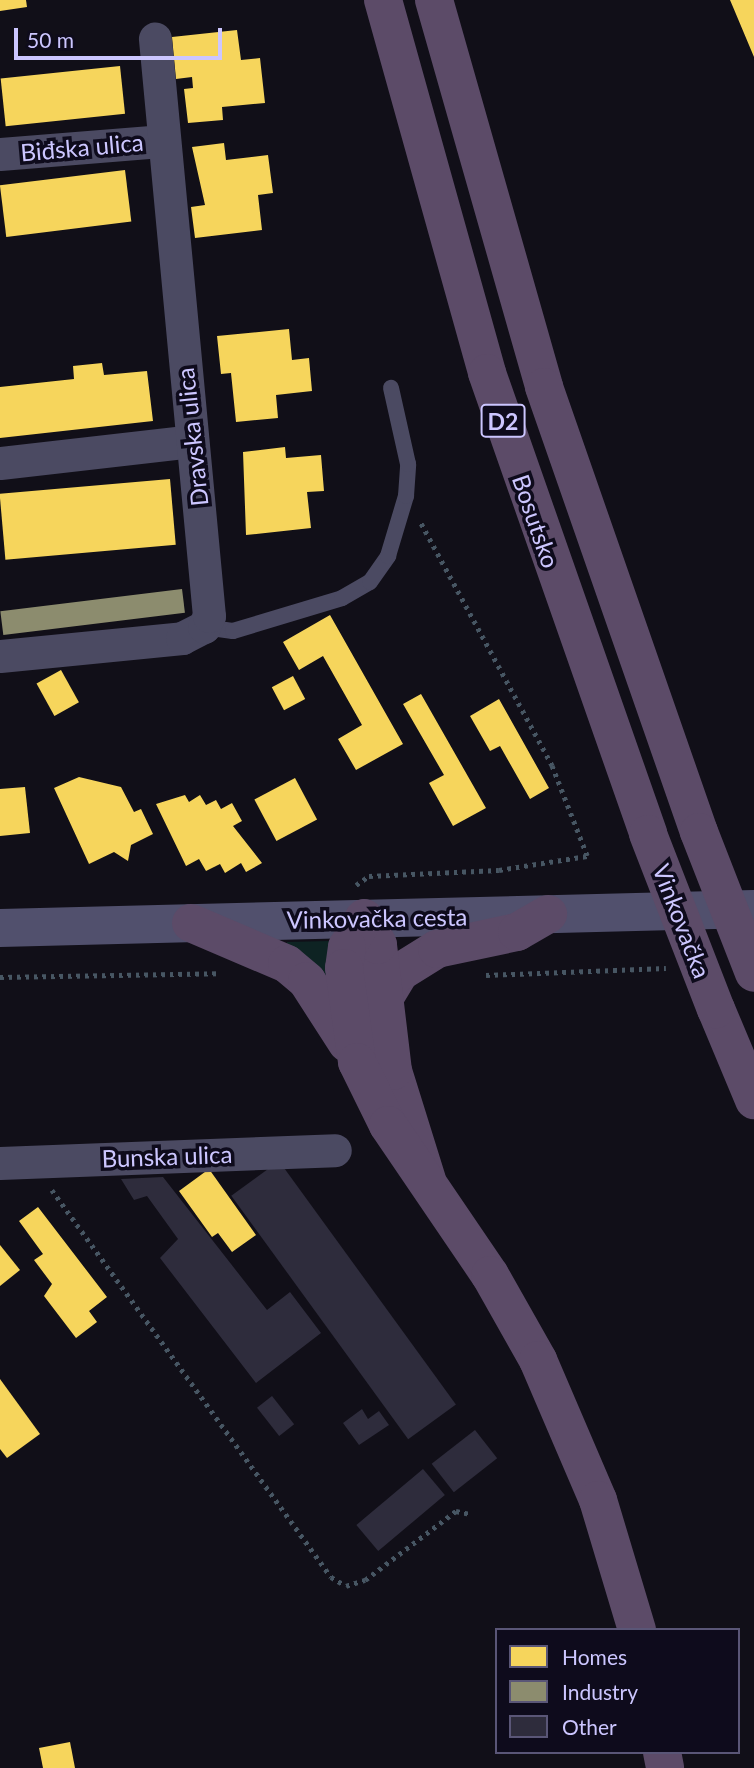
<!DOCTYPE html>
<html>
<head>
<meta charset="utf-8">
<style>
	body { margin:0 }
	#map { position:relative; width:754px; height:1768px; overflow:hidden; background:#110f18; font-family:Lato,sans-serif }
	div>[style] { position:absolute }
	.green>* { inset:0; background:#0e2323 }
	.homes>* { inset:0; background:#f6d55c; transform-origin:0 0 }
	.industry>* { inset:0; background:#8c8c6e; transform-origin:0 0 }
	.building>* { inset:0; background:#2e2c3c; transform-origin:0 0 }
	.path>* { height:4.5px; margin-top:-2.25px; transform-origin:0; background:repeating-linear-gradient(90deg,#475663 0 3.5px,transparent 0 8.5px) }
	.service>* { height:16px; margin:-8px; padding:0 8px; transform-origin:8px; border-radius:8px; background:#4b4a62 }
	.minor>* { height:33px; margin:-16.5px; padding:0 16.5px; transform-origin:16.5px; border-radius:16.5px; background:#4b4a62 }
	.secondary>* { height:38px; margin:-19px; padding:0 19px; transform-origin:19px; border-radius:19px; background:#51506d }
	.trunk>* { height:38px; margin:-19px; padding:0 19px; transform-origin:19px; border-radius:19px; background:#5c4b68 }
	.trunk-bridge>* { height:38px; margin:-19px; padding:0 19px; transform-origin:19px; border-radius:19px; background:#5c4b68 }
	span { translate:-50% -50%; white-space:nowrap; text-align:center; line-height:1.15; -webkit-text-stroke:7px #0e0b1c; paint-order:stroke }
	.shield-label span { padding:2px 5px; background:#0e0b1c; border:2px solid; border-radius:5px; -webkit-text-stroke-width:0 }
	.shield-label { font-size:23px; color:#ccc6ff; font-weight:700 }
	.street-label { font-size:24px; color:#ccc6ff }
	.legend { position:absolute; left:495px; top:1628px; width:245px; height:126px; box-sizing:border-box; background:#0e0b1c; border:2px solid #5a5677; margin:0; padding:9px 12px; list-style:none; font-size:21px; color:#ccc6ff }
	.legend li { display:flex; align-items:center; gap:14px; height:35px }
	.legend b { width:35px; border:2px solid #5a5677 }
	.scale { position:absolute; left:14px; top:28px; width:208px; height:32px; box-sizing:border-box; border:4px solid #ccc6ff; border-top:0; padding-left:9px; font-size:21px; line-height:24px; white-space:nowrap; color:#ccc6ff; -webkit-text-stroke:5px #0e0b1c; paint-order:stroke }
</style>
</head>
<body>
<div id="map">
	<div class="green">
		<i style="clip-path:polygon(329px 941px,334px 989px,287px 952px,287px 942px)"></i>
	</div>
	<div class="homes">
		<i style="clip-path:polygon(0 0,26px 0,27px 7px,0 11px)"></i>
		<i style="clip-path:polygon(730px 0,754px 0,754px 57px,733px 7px)"></i>
		<i style="clip-path:polygon(237px 30px,241px 60px,260px 58px,265px 103px,222px 107px,223px 120px,188px 123px,184px 89px,193px 88px,192px 77px,176px 79px,172px 37px)"></i>
		<i style="left:120px;top:66px;width:48px;height:120px;rotate:84deg"></i>
		<i style="clip-path:polygon(224px 143px,226px 160px,268px 155px,273px 193px,258px 195px,262px 230px,195px 238px,191px 207px,205px 205px,192px 147px)"></i>
		<i style="left:125px;top:170px;width:52px;height:126px;rotate:83deg"></i>
		<i style="clip-path:polygon(289px 329px,292px 360px,309px 358px,312px 391px,276px 395px,278px 418px,236px 422px,231px 373px,221px 374px,217px 336px)"></i>
		<i style="clip-path:polygon(102px 363px,104px 375px,147px 371px,153px 421px,0 438px,0 387px,74px 379px,73px 366px)"></i>
		<i style="clip-path:polygon(285px 447px,286px 458px,321px 455px,324px 491px,307px 492px,311px 528px,246px 535px,243px 452px)"></i>
		<i style="left:170px;top:479px;width:66px;height:171px;rotate:85deg"></i>
		<i style="clip-path:polygon(330px 615px,403px 744px,356px 770px,338px 739px,362px 725px,323px 656px,299px 670px,283px 642px)"></i>
		<i style="left:61px;top:670px;width:37px;height:28px;rotate:61deg"></i>
		<i style="left:293px;top:676px;width:26px;height:24px;rotate:62deg"></i>
		<i style="clip-path:polygon(421px 694px,486px 808px,453px 826px,429px 783px,444px 775px,403px 704px)"></i>
		<i style="clip-path:polygon(499px 699px,549px 788px,530px 799px,500px 746px,490px 751px,470px 716px)"></i>
		<i style="clip-path:polygon(79px 777px,121px 787px,134px 812px,141px 809px,153px 834px,131px 845px,128px 861px,114px 852px,89px 864px,54px 788px)"></i>
		<i style="left:295px;top:778px;width:47px;height:46px;rotate:62deg"></i>
		<i style="clip-path:polygon(25px 787px,30px 833px,0 836px,0 789px)"></i>
		<i style="clip-path:polygon(185px 795px,189px 802px,200px 795px,206px 805px,216px 800px,221px 809px,232px 803px,242px 821px,233px 826px,262px 863px,246px 872px,241px 863px,225px 873px,220px 864px,206px 871px,199px 859px,186px 866px,156px 804px)"></i>
		<i style="clip-path:polygon(209px 1169px,256px 1235px,232px 1252px,218px 1233px,212px 1237px,179px 1191px)"></i>
		<i style="clip-path:polygon(38px 1207px,107px 1297px,89px 1311px,97px 1322px,76px 1338px,44px 1296px,52px 1284px,34px 1260px,43px 1254px,19px 1221px)"></i>
		<i style="clip-path:polygon(0 1245px,20px 1270px,0 1286px)"></i>
		<i style="clip-path:polygon(0 1379px,40px 1434px,7px 1458px,0 1449px)"></i>
		<i style="clip-path:polygon(70px 1742px,75px 1768px,43px 1768px,39px 1748px)"></i>
	</div>
	<div class="industry">
		<i style="left:182px;top:589px;width:24px;height:183px;rotate:83deg"></i>
	</div>
	<div class="building">
		<i style="left:279px;top:1161px;width:301px;height:59px;rotate:54deg"></i>
		<i style="clip-path:polygon(163px 1177px,267px 1310px,290px 1292px,321px 1333px,256px 1383px,160px 1258px,178px 1239px,147px 1196px,134px 1200px,121px 1179px)"></i>
		<i style="left:272px;top:1396px;width:36px;height:19px;rotate:52deg"></i>
		<i style="clip-path:polygon(362px 1409px,368px 1419px,379px 1411px,389px 1425px,359px 1445px,343px 1423px)"></i>
		<i style="left:475px;top:1430px;width:36px;height:55px;rotate:52deg"></i>
		<i style="left:423px;top:1469px;width:34px;height:87px;rotate:50deg"></i>
	</div>
	<div class="path">
		<i style="left:356px;top:885px;width:16px;rotate:-35deg"></i>
		<i style="left:369px;top:876px;width:130px;rotate:-2.6deg"></i>
		<i style="left:499px;top:870px;width:89px;rotate:-9deg"></i>
		<i style="left:587px;top:856px;width:97px;rotate:-111.3deg"></i>
		<i style="left:552px;top:766px;width:277px;rotate:-118.4deg"></i>
		<i style="left:486px;top:975px;width:180px;rotate:-2.2deg"></i>
		<i style="left:0;top:977px;width:220px;rotate:-1deg"></i>
		<i style="left:52px;top:1190px;width:477px;rotate:54.2deg"></i>
		<i style="left:331px;top:1577px;width:17px;rotate:31deg"></i>
		<i style="left:346px;top:1586px;width:20px;rotate:-18deg"></i>
		<i style="left:365px;top:1580px;width:114px;rotate:-37.2deg"></i>
		<i style="left:456px;top:1511px;width:14px;rotate:12deg"></i>
	</div>
	<div class="service">
		<i style="left:204px;top:627px;width:29px;rotate:8deg"></i>
		<i style="left:233px;top:631px;width:114px;rotate:-16.8deg"></i>
		<i style="left:342px;top:598px;width:32px;rotate:-30deg"></i>
		<i style="left:370px;top:582px;width:32px;rotate:-55deg"></i>
		<i style="left:388px;top:556px;width:63px;rotate:-73.3deg"></i>
		<i style="left:406px;top:496px;width:32px;rotate:-86deg"></i>
		<i style="left:408px;top:464px;width:78px;rotate:-102.6deg"></i>
	</div>
	<div class="minor">
		<i style="left:0;top:154px;width:164px;rotate:-4.6deg"></i>
		<i style="left:0;top:463px;width:193px;rotate:-6.5deg"></i>
		<i style="left:0;top:656px;width:183px;rotate:-5.6deg"></i>
		<i style="left:182px;top:638px;width:25px;rotate:-27deg"></i>
		<i style="left:204px;top:627px;width:12px;rotate:-66deg"></i>
		<i style="left:209px;top:616px;width:580px;rotate:-95.35deg"></i>
		<i style="left:0;top:1163px;width:335px;rotate:-2.2deg"></i>
	</div>
	<div class="secondary">
		<i style="left:0;top:928px;width:754px;rotate:-1.44deg"></i>
	</div>
	<div class="trunk">
		<i style="left:383px;top:0;width:387px;rotate:74.4deg"></i>
		<i style="left:487px;top:373px;width:488px;rotate:70.7deg"></i>
		<i style="left:434px;top:0;width:402px;rotate:74.1deg"></i>
		<i style="left:544px;top:387px;width:471px;rotate:70.8deg"></i>
		<i style="left:191px;top:923px;width:104px;rotate:23.1deg"></i>
		<i style="left:287px;top:964px;width:26px;rotate:40deg"></i>
		<i style="left:307px;top:981px;width:74px;rotate:57.2deg"></i>
		<i style="left:385px;top:997px;width:29px;rotate:-59deg"></i>
		<i style="left:400px;top:972px;width:44px;rotate:-31.9deg"></i>
		<i style="left:437px;top:949px;width:82px;rotate:-12deg"></i>
		<i style="left:517px;top:932px;width:36px;rotate:-30deg"></i>
		<i style="left:716px;top:1009px;width:99px;rotate:67.3deg"></i>
		<i style="left:427px;top:1180px;width:114px;rotate:-107.3deg"></i>
		<i style="left:393px;top:1071px;width:127px;rotate:-96.8deg"></i>
		<i style="left:378px;top:945px;width:30px;rotate:-117deg"></i>
		<i style="left:364px;top:918px;width:34px;rotate:120deg"></i>
		<i style="left:347px;top:947px;width:21px;rotate:98deg"></i>
		<i style="left:344px;top:968px;width:95px;rotate:82.1deg"></i>
		<i style="left:357px;top:1062px;width:70px;rotate:63.8deg"></i>
		<i style="left:388px;top:1125px;width:181px;rotate:55.8deg"></i>
		<i style="left:490px;top:1275px;width:98px;rotate:60.5deg"></i>
		<i style="left:538px;top:1360px;width:152px;rotate:66.8deg"></i>
		<i style="left:598px;top:1500px;width:136px;rotate:73.3deg"></i>
		<i style="left:662px;top:1752px;width:16px;rotate:79deg"></i>
	</div>
	<div class="trunk-bridge">
		<i style="left:699px;top:832px;width:151px;rotate:68.7deg"></i>
		<i style="left:648px;top:834px;width:188px;rotate:68.8deg"></i>
	</div>
	<div class="shield-label">
		<span style="left:503px;top:421px">D2</span>
	</div>
	<div class="street-label">
		<span style="left:82px;top:147px;rotate:-5deg">Biđska ulica</span>
		<span style="left:192px;top:437px;rotate:-96deg">Dravska ulica</span>
		<span style="left:536px;top:521px;rotate:71deg">Bosutsko</span>
		<span style="left:377px;top:918px;rotate:-1deg">Vinkovačka cesta</span>
		<span style="left:682px;top:921px;rotate:69deg">Vinkovačka</span>
		<span style="left:167px;top:1156px;rotate:-2deg">Bunska ulica</span>
	</div>
	<ul class="legend">
	<li><b style="height:19px;background:#f6d55c"></b>Homes</li>
	<li><b style="height:19px;background:#8c8c6e"></b>Industry</li>
	<li><b style="height:19px;background:#2e2c3c"></b>Other</li>
	</ul>
	<div class="scale">50 m</div>
</div>
</body>
</html>
